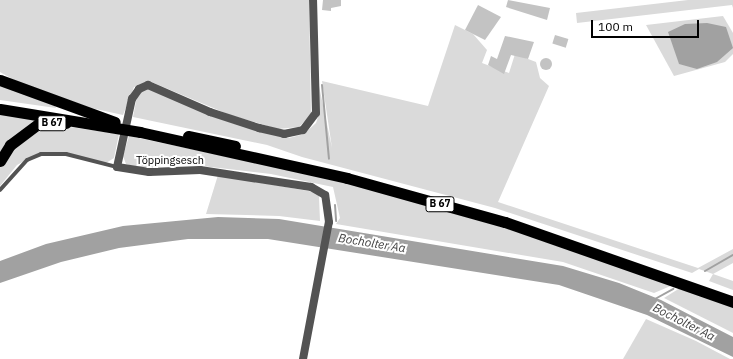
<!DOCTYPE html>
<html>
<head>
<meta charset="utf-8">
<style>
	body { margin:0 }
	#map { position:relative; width:733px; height:359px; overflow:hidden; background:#fff; font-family:"IBM Plex Sans",sans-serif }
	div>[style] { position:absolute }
	.green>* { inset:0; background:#dadada }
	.water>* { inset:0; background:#a1a1a1 }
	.stream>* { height:2px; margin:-1px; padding:0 1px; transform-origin:1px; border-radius:1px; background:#a1a1a1 }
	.building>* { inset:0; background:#c3c3c3; transform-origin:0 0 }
	.round { border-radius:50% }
	.service>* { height:4px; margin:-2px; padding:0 2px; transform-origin:2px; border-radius:2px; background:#535353 }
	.minor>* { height:8px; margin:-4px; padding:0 4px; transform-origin:4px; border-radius:4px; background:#535353 }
	.trunk>* { height:11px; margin:-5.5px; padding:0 5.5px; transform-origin:5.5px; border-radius:5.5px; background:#000 }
	span { translate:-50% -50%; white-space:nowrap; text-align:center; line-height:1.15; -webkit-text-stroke:4px #fff; paint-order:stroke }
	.shield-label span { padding:1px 3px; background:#fff; border:1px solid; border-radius:3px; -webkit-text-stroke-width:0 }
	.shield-label { font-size:10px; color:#000; font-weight:700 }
	.street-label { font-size:11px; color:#000 }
	.water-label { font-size:12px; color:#424242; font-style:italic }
	.scale { position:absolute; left:591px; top:20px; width:108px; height:18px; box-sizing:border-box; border:2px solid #000; border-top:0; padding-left:5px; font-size:12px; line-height:14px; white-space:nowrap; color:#000; -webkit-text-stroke:3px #fff; paint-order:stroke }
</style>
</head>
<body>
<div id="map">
	<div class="green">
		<i style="clip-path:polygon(0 0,309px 0,311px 114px,299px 127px,278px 129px,230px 115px,149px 81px,134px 87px,123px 115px,91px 108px,16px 81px,0 72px)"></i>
		<i style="clip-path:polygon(688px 0,733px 0,733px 8px,732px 5px,577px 23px,576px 13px)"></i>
		<i style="clip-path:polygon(723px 16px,733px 33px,733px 54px,725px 62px,674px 76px,646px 25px)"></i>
		<i style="clip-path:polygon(455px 25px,473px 34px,487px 50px,482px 63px,509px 73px,515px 54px,536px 62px,540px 78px,549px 86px,498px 202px,698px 268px,733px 249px,733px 263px,713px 274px,733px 281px,733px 290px,709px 281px,713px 274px,699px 269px,692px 273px,495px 208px,302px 157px,267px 145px,133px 117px,137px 96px,144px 89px,153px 88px,233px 123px,289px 138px,304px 134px,316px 123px,319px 114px,319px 86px,332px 148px,322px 81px,428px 106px)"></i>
		<i style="clip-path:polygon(0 84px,55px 106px,56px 108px,0 100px)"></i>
		<i style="clip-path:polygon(0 111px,54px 119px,0 154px)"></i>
		<i style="clip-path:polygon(56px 125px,119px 134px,114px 158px,106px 163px,64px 152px,39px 153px,17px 165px,0 186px,0 164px,26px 134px)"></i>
		<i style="clip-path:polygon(129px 136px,333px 179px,537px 237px,673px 285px,654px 293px,563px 262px,336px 224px,340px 218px,333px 187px,271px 174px,185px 164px,139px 168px,126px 164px,123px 156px)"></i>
		<i style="clip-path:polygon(218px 175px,314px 192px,319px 196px,320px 221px,279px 216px,206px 214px)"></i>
		<i style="clip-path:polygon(680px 288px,733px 307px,733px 333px,664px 298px)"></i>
		<i style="clip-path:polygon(646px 319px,696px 341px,730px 359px,623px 359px)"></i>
	</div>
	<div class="water">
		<i style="clip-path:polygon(707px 23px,726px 27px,733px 48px,717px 62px,697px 69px,679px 64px,668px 32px,685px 24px)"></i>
		<i style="clip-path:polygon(218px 217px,279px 219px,563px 266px,619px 283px,661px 300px,733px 337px,733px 357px,647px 315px,559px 285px,268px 239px,188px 239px,119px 248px,61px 262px,0 283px,0 261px,46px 244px,123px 226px)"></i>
	</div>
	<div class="stream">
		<i style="left:322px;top:85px;width:74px;rotate:84.6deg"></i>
		<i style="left:335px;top:205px;width:16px;rotate:86deg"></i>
		<i style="left:705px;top:271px;width:32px;rotate:-30deg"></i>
		<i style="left:655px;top:299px;width:21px;rotate:-29deg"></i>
	</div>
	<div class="building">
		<i style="clip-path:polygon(323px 0,341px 0,341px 6px,331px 8px,331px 11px,322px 10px)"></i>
		<i style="clip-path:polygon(508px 0,550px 8px,547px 20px,506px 7px)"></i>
		<i style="clip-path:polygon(478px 5px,501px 17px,485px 40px,465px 30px)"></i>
		<i style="left:555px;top:35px;width:14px;height:9px;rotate:17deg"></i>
		<i style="clip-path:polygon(505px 36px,534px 42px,528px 59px,511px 55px,504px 74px,488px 65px,491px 56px,497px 59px)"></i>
		<i class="round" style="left:540px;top:58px;width:12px;height:12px"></i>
	</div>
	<div class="service">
		<i style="left:0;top:190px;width:40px;rotate:-48deg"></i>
		<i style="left:27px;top:160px;width:15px;rotate:-23deg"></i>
		<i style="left:41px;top:154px;width:25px"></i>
		<i style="left:66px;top:154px;width:53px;rotate:14.3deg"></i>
	</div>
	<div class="minor">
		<i style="left:303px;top:359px;width:139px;rotate:-79.3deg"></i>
		<i style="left:329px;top:222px;width:27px;rotate:-98deg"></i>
		<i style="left:325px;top:195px;width:16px;rotate:-150deg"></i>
		<i style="left:311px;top:187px;width:112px;rotate:-171.3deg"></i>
		<i style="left:200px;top:170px;width:51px;rotate:177.8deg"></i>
		<i style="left:149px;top:172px;width:32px;rotate:-171deg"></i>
		<i style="left:117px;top:167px;width:70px;rotate:-77.6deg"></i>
		<i style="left:132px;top:99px;width:12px;rotate:-55deg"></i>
		<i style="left:139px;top:89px;width:10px;rotate:-24deg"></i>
		<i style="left:148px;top:85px;width:68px;rotate:23.5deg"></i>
		<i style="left:210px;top:112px;width:52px;rotate:18.1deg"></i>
		<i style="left:259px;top:128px;width:26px;rotate:13deg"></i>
		<i style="left:284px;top:134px;width:19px;rotate:-12deg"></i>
		<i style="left:303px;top:130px;width:21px;rotate:-53deg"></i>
		<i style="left:316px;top:113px;width:113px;rotate:-91.5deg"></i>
	</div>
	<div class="trunk">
		<i style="left:0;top:80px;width:122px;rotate:20.1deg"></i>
		<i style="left:0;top:109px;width:142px;rotate:9.3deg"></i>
		<i style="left:140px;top:132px;width:212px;rotate:12.5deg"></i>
		<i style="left:347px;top:178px;width:164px;rotate:15.6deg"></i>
		<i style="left:505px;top:222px;width:242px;rotate:19.3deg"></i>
		<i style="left:188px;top:136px;width:48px;rotate:12deg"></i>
		<i style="left:0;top:161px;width:19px;rotate:-58deg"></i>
		<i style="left:10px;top:145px;width:34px;rotate:-37deg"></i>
		<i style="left:37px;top:125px;width:29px;rotate:-4deg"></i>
	</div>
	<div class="shield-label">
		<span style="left:52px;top:123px">B 67</span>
		<span style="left:440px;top:204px">B 67</span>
	</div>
	<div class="street-label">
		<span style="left:170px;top:160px">Töppingsesch</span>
	</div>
	<div class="water-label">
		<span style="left:372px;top:243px;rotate:9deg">Bocholter Aa</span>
		<span style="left:684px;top:322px;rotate:27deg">Bocholter Aa</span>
	</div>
	<div class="scale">100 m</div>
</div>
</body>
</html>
